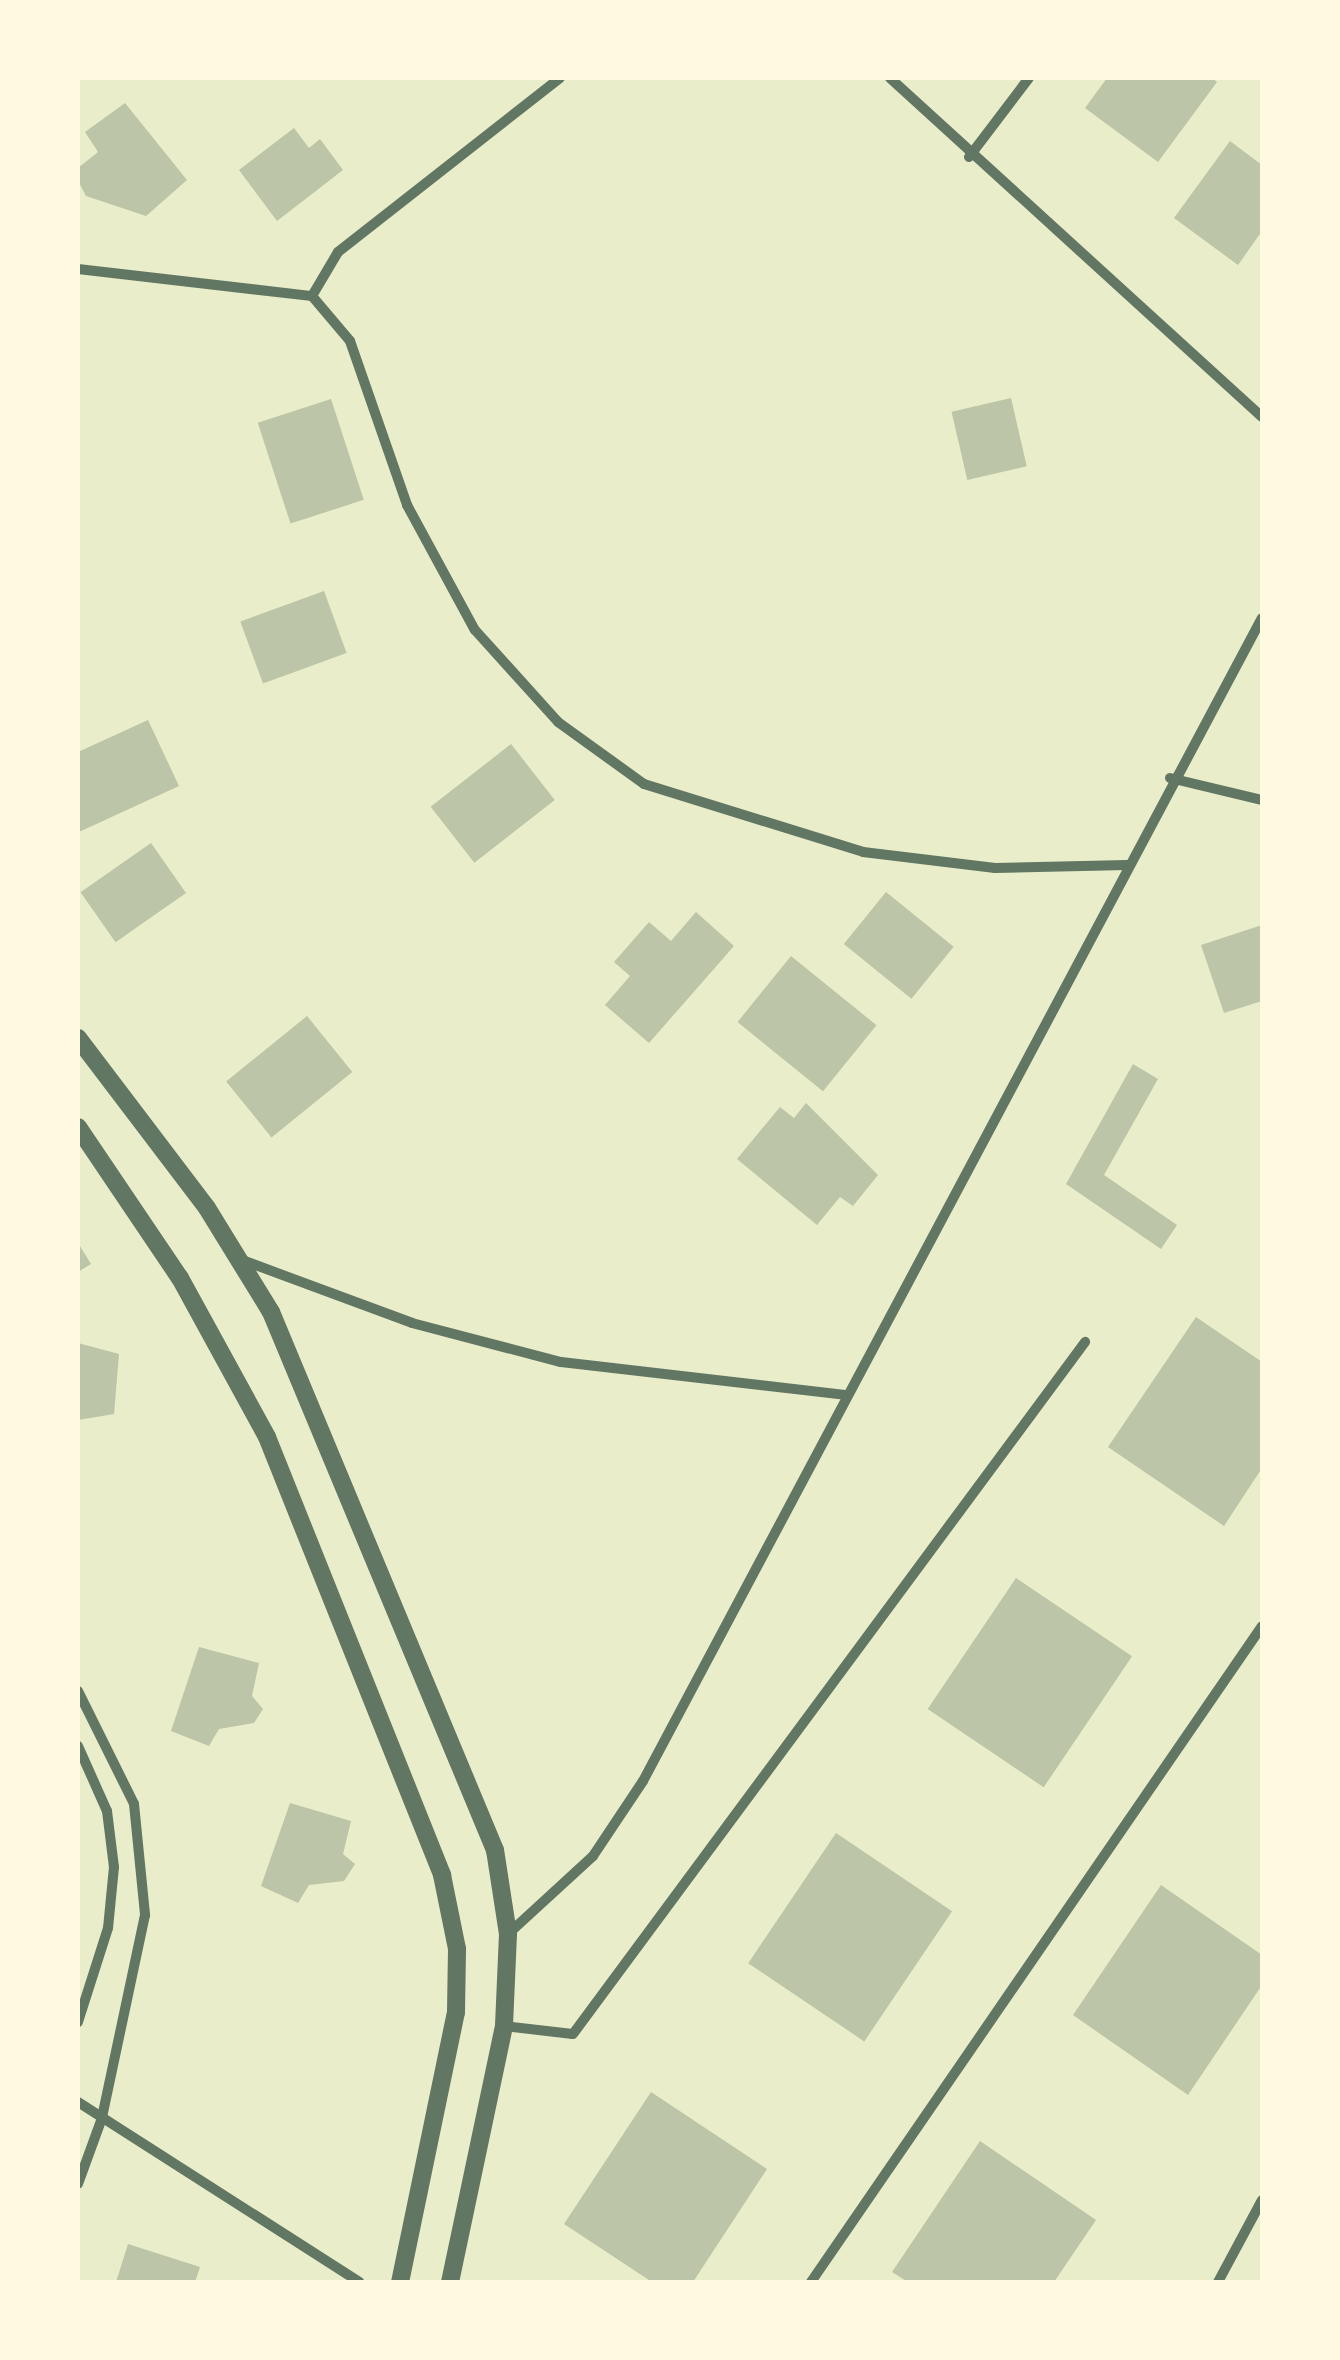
<!DOCTYPE html>
<html>
<head>
<meta charset="utf-8">
<style>
	body { margin:0 }
	#map { position:relative; width:1340px; height:2360px; overflow:hidden; background:#e9edc9; font-family:"Sofia Sans Condensed",sans-serif }
	div>[style] { position:absolute }
	.building>* { inset:0; background:#bcc5a7; transform-origin:0 0 }
	.minor>* { height:10px; margin:-5px; padding:0 5px; transform-origin:5px; border-radius:5px; background:#617663 }
	.tertiary>* { height:18px; margin:-9px; padding:0 9px; transform-origin:9px; border-radius:9px; background:#617663 }
	span { translate:-50% -50%; white-space:nowrap; text-align:center; line-height:1.15; -webkit-text-stroke:8px #fefae0; paint-order:stroke }
	.frame { position:absolute; inset:0; border:80px solid #fefae0; pointer-events:none }
</style>
</head>
<body>
<div id="map">
	<div class="building">
		<i style="clip-path:polygon(1107px 78px,1212px 78px,1217px 82px,1158px 162px,1085px 108px)"></i>
		<i style="clip-path:polygon(125px 103px,187px 180px,146px 216px,86px 196px,78px 181px,78px 168px,98px 152px,85px 132px)"></i>
		<i style="clip-path:polygon(294px 128px,309px 148px,320px 139px,343px 170px,277px 221px,239px 170px)"></i>
		<i style="clip-path:polygon(1230px 141px,1262px 165px,1262px 231px,1238px 265px,1174px 218px)"></i>
		<i style="left:1011px;top:398px;width:70px;height:61px;rotate:77deg"></i>
		<i style="left:331px;top:399px;width:106px;height:77px;rotate:72deg"></i>
		<i style="left:324px;top:591px;width:66px;height:89px;rotate:70deg"></i>
		<i style="clip-path:polygon(148px 720px,179px 786px,79px 832px,78px 752px)"></i>
		<i style="left:511px;top:744px;width:71px;height:102px;rotate:52deg"></i>
		<i style="left:151px;top:843px;width:61px;height:86px;rotate:55deg"></i>
		<i style="left:886px;top:892px;width:87px;height:67px;rotate:39deg"></i>
		<i style="clip-path:polygon(696px 912px,734px 946px,649px 1043px,605px 1005px,630px 976px,614px 962px,649px 922px,671px 941px)"></i>
		<i style="clip-path:polygon(1262px 925px,1262px 1001px,1224px 1013px,1201px 945px)"></i>
		<i style="left:791px;top:956px;width:110px;height:85px;rotate:39deg"></i>
		<i style="left:307px;top:1016px;width:72px;height:104px;rotate:51deg"></i>
		<i style="clip-path:polygon(1133px 1064px,1158px 1079px,1104px 1175px,1177px 1225px,1161px 1249px,1066px 1184px)"></i>
		<i style="clip-path:polygon(806px 1103px,878px 1175px,853px 1206px,840px 1197px,817px 1225px,737px 1159px,780px 1107px,794px 1118px)"></i>
		<i style="clip-path:polygon(78px 1243px,91px 1264px,78px 1272px)"></i>
		<i style="clip-path:polygon(1196px 1317px,1262px 1362px,1262px 1468px,1224px 1526px,1108px 1447px)"></i>
		<i style="clip-path:polygon(78px 1343px,119px 1354px,114px 1414px,78px 1420px)"></i>
		<i style="left:1016px;top:1578px;width:140px;height:158px;rotate:34deg"></i>
		<i style="clip-path:polygon(199px 1647px,259px 1663px,252px 1696px,263px 1709px,254px 1723px,219px 1729px,209px 1746px,171px 1731px)"></i>
		<i style="clip-path:polygon(290px 1803px,351px 1821px,343px 1854px,355px 1864px,344px 1881px,309px 1885px,298px 1903px,261px 1886px)"></i>
		<i style="left:836px;top:1833px;width:140px;height:157px;rotate:34deg"></i>
		<i style="clip-path:polygon(1161px 1885px,1262px 1955px,1262px 1985px,1188px 2095px,1073px 2015px)"></i>
		<i style="clip-path:polygon(651px 2092px,767px 2169px,693px 2282px,652px 2282px,564px 2224px)"></i>
		<i style="clip-path:polygon(980px 2141px,1096px 2220px,1054px 2282px,908px 2282px,892px 2272px)"></i>
		<i style="clip-path:polygon(128px 2244px,200px 2267px,195px 2282px,116px 2282px)"></i>
	</div>
	<div class="minor">
		<i style="left:890px;top:78px;width:503px;rotate:42.34deg"></i>
		<i style="left:969px;top:157px;width:99px;rotate:-52.8deg"></i>
		<i style="left:78px;top:269px;width:236px;rotate:6.6deg"></i>
		<i style="left:312px;top:296px;width:59px;rotate:49.8deg"></i>
		<i style="left:350px;top:341px;width:174px;rotate:70.8deg"></i>
		<i style="left:407px;top:505px;width:142px;rotate:61.5deg"></i>
		<i style="left:475px;top:630px;width:124px;rotate:47.9deg"></i>
		<i style="left:558px;top:722px;width:106px;rotate:35.8deg"></i>
		<i style="left:644px;top:784px;width:229px;rotate:17.2deg"></i>
		<i style="left:863px;top:852px;width:133px;rotate:6.9deg"></i>
		<i style="left:995px;top:868px;width:132px;rotate:-1.3deg"></i>
		<i style="left:312px;top:296px;width:51px;rotate:-59.4deg"></i>
		<i style="left:338px;top:252px;width:282px;rotate:-38.1deg"></i>
		<i style="left:1170px;top:778px;width:95px;rotate:13.4deg"></i>
		<i style="left:242px;top:1260px;width:181px;rotate:20.3deg"></i>
		<i style="left:412px;top:1323px;width:154px;rotate:14.7deg"></i>
		<i style="left:561px;top:1362px;width:288px;rotate:6.6deg"></i>
		<i style="left:78px;top:1691px;width:126px;rotate:63.6deg"></i>
		<i style="left:134px;top:1804px;width:112px;rotate:84.3deg"></i>
		<i style="left:145px;top:1915px;width:208px;rotate:102deg"></i>
		<i style="left:102px;top:2118px;width:70px;rotate:110deg"></i>
		<i style="left:78px;top:1746px;width:71px;rotate:66deg"></i>
		<i style="left:107px;top:1811px;width:56px;rotate:82.9deg"></i>
		<i style="left:114px;top:1867px;width:61px;rotate:95.6deg"></i>
		<i style="left:108px;top:1928px;width:99px;rotate:107.7deg"></i>
		<i style="left:508px;top:1934px;width:115px;rotate:-42.5deg"></i>
		<i style="left:593px;top:1856px;width:90px;rotate:-56.3deg"></i>
		<i style="left:643px;top:1781px;width:1317px;rotate:-61.98deg"></i>
		<i style="left:504px;top:2026px;width:69px;rotate:6.6deg"></i>
		<i style="left:573px;top:2034px;width:861px;rotate:-53.5deg"></i>
		<i style="left:78px;top:2102px;width:334px;rotate:32.6deg"></i>
		<i style="left:811px;top:2282px;width:796px;rotate:-55.49deg"></i>
		<i style="left:1218px;top:2282px;width:93px;rotate:-61.8deg"></i>
	</div>
	<div class="tertiary">
		<i style="left:78px;top:1038px;width:213px;rotate:52.8deg"></i>
		<i style="left:207px;top:1208px;width:122px;rotate:58.4deg"></i>
		<i style="left:271px;top:1312px;width:583px;rotate:67.4deg"></i>
		<i style="left:495px;top:1850px;width:85px;rotate:81.2deg"></i>
		<i style="left:508px;top:1934px;width:92px;rotate:92.5deg"></i>
		<i style="left:504px;top:2026px;width:262px;rotate:101.9deg"></i>
		<i style="left:78px;top:1127px;width:182px;rotate:56deg"></i>
		<i style="left:180px;top:1278px;width:181px;rotate:61.3deg"></i>
		<i style="left:267px;top:1437px;width:472px;rotate:68.2deg"></i>
		<i style="left:442px;top:1875px;width:76px;rotate:78.5deg"></i>
		<i style="left:457px;top:1949px;width:63px;rotate:90.9deg"></i>
		<i style="left:456px;top:2012px;width:276px;rotate:101.7deg"></i>
	</div>
	<div class="frame"></div>
</div>
</body>
</html>
